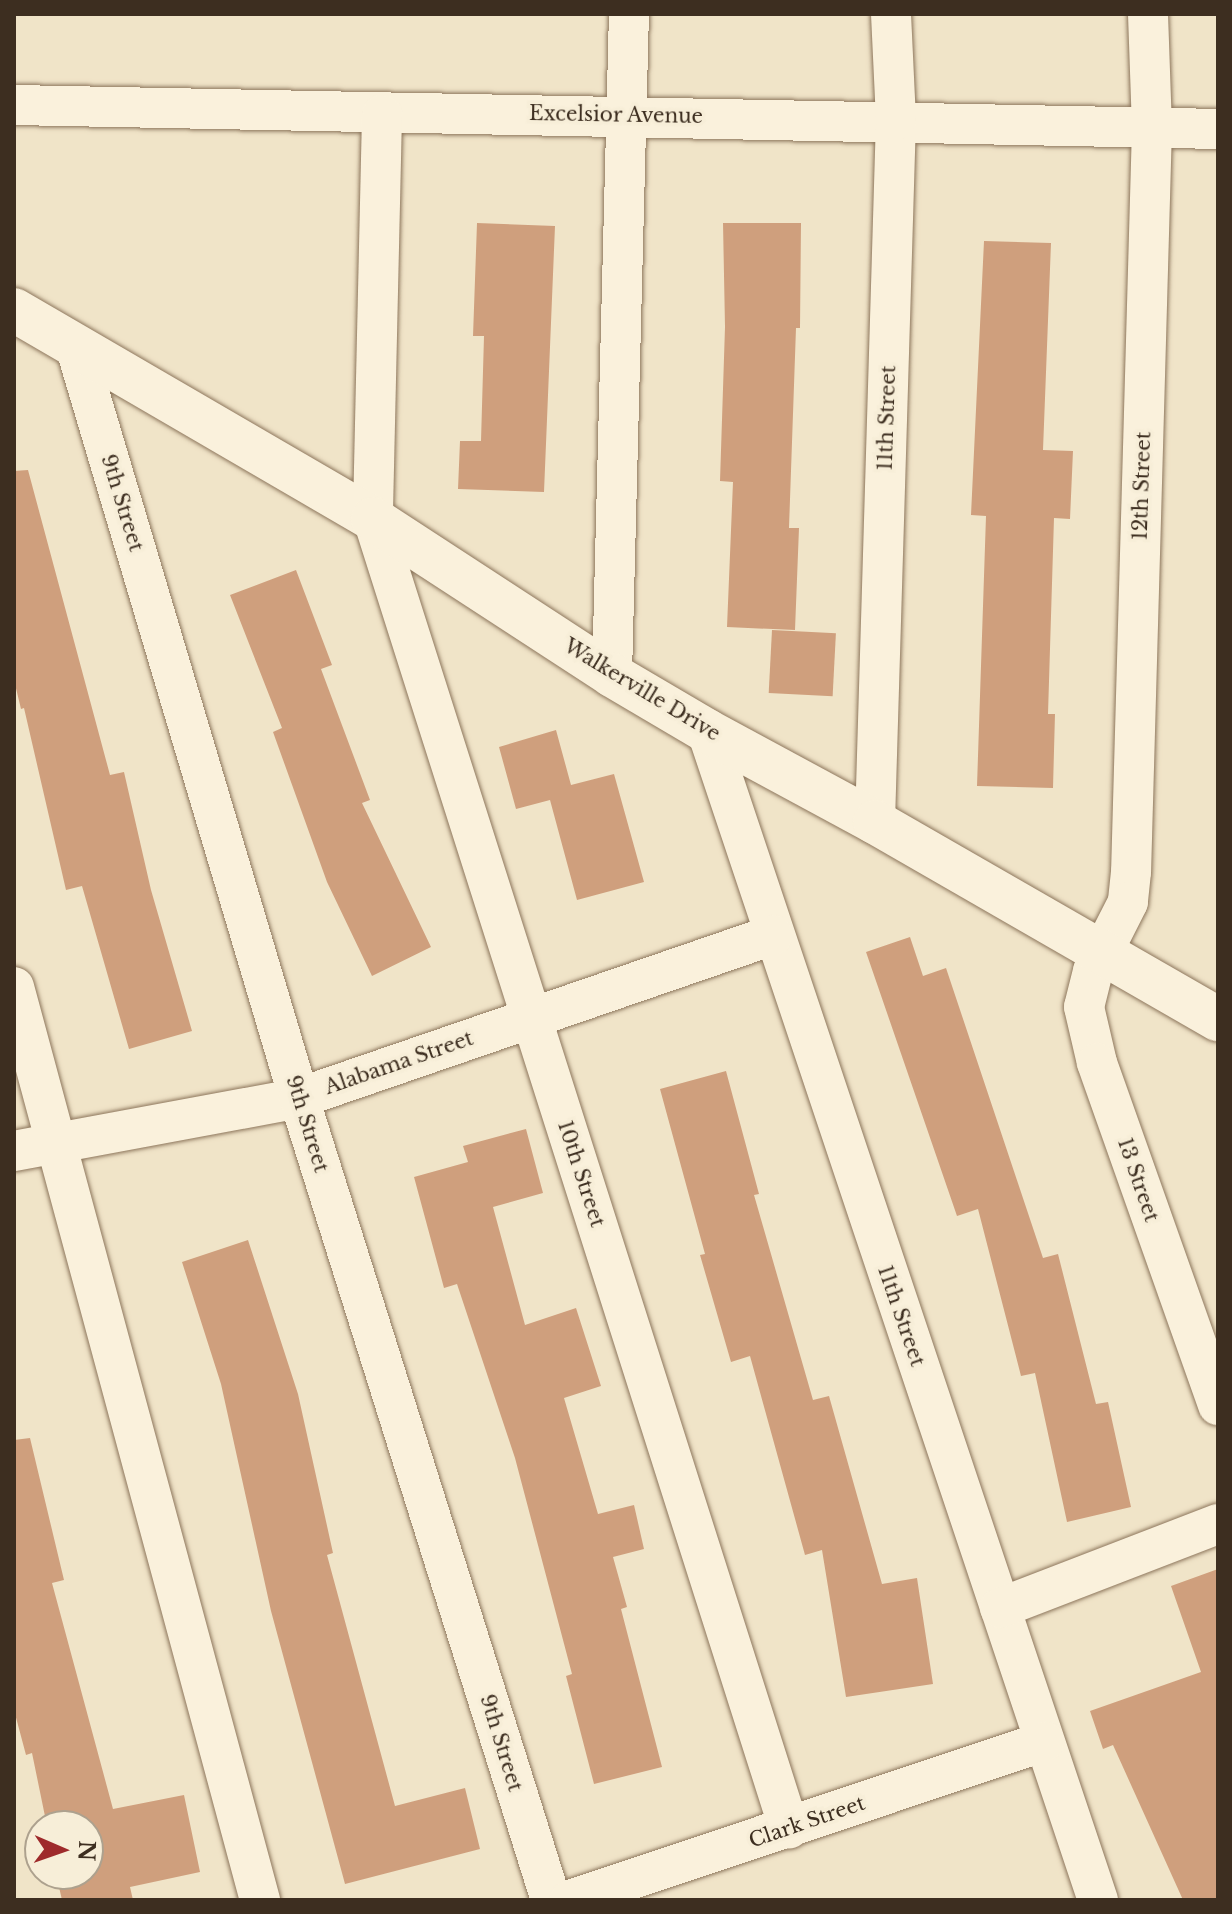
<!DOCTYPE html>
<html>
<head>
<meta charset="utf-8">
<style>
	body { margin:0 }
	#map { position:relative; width:1232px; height:1914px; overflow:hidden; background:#f0e4c8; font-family:"Libre Baskerville",serif }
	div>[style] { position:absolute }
	.building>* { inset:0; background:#cf9f7d; transform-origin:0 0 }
	.roads { filter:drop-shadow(0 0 2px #8d765c) drop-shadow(0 0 2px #8d765c) }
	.minor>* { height:40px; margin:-20px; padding:0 20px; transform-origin:20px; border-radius:20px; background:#faf1dc }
	.tertiary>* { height:44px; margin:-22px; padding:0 22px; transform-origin:22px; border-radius:22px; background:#faf1dc }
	span { translate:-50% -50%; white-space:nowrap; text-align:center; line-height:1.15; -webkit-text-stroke:7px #f7eed8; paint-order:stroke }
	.street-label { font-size:20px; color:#3d2e20 }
	.frame { position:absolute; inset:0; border:16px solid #3d2e20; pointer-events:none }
	.north { position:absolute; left:24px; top:1810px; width:80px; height:80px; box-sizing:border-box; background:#f7eed8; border:2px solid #ada18e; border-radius:50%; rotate:92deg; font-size:22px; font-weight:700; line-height:32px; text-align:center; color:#3d2e20 }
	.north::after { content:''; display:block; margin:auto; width:28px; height:36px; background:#9e2a2b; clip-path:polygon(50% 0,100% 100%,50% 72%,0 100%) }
</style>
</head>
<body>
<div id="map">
	<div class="building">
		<i style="clip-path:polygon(477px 223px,555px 226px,544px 492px,458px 489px,460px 441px,481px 441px,484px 336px,473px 336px)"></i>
		<i style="clip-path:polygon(723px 223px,801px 223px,800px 328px,796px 328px,789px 528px,799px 528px,795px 630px,727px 627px,733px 482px,720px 481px,725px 327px)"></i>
		<i style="clip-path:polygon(984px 241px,1051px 243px,1043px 450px,1073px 451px,1070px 519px,1054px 518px,1048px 714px,1055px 714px,1053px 788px,977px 786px,986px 516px,971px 515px)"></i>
		<i style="clip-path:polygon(28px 470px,110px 775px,124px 772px,151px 890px,192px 1031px,129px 1049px,82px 886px,66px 890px,24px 708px,21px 709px,14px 680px,14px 471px)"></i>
		<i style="clip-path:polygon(296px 570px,332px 665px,321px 669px,370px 800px,362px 803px,431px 947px,372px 976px,327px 882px,273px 732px,282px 728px,230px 595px)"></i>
		<i style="left:772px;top:630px;width:64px;height:63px;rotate:3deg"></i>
		<i style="clip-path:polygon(556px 730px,571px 785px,614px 774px,644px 882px,577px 900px,550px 800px,516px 809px,499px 747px)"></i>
		<i style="clip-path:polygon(910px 937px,923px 976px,946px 968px,1043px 1258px,1058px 1254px,1096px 1404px,1108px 1402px,1131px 1507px,1067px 1522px,1035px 1373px,1021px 1376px,978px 1209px,957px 1216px,866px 952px)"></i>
		<i style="clip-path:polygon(726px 1071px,759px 1194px,754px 1195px,813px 1400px,829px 1396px,882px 1584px,917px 1578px,933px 1684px,846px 1697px,822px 1550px,805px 1555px,750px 1356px,731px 1362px,700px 1255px,705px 1254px,660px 1089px)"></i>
		<i style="clip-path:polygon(526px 1129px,543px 1193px,493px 1207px,525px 1325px,576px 1308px,601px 1386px,564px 1398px,598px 1514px,634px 1505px,644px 1549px,613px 1557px,627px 1607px,621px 1609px,662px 1767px,594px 1784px,566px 1676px,572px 1674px,515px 1458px,457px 1284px,444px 1288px,414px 1177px,468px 1162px,463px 1146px)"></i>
		<i style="clip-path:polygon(248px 1240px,298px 1394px,333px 1553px,327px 1555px,395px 1806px,465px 1788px,480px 1849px,345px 1884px,271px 1611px,221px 1384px,182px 1262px)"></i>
		<i style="clip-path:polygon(30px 1438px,64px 1580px,52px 1583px,113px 1809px,184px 1795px,200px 1872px,130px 1887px,133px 1900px,62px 1900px,56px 1874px,88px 1874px,88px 1826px,47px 1826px,32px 1753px,26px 1755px,14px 1710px,14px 1440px)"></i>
		<i style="clip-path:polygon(1218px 1569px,1218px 1900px,1183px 1900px,1113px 1745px,1103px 1749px,1090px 1711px,1201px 1672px,1171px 1586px)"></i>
	</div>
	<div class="roads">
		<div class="minor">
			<i style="left:1148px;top:14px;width:113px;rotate:88deg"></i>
			<i style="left:1152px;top:127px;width:745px;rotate:91.61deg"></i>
			<i style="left:1131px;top:872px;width:30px;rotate:96deg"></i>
			<i style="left:1128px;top:902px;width:77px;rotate:116.9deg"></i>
			<i style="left:1093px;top:971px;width:37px;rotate:104deg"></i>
			<i style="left:1084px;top:1007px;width:57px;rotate:76.9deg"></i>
			<i style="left:1097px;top:1063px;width:363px;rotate:70.5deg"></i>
			<i style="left:14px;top:105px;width:1204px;rotate:1.14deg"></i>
			<i style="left:382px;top:115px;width:404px;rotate:91.3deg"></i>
			<i style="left:373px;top:519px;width:1374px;rotate:72.37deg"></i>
			<i style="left:75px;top:345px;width:786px;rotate:73.43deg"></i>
			<i style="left:299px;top:1098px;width:841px;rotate:72.56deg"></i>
			<i style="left:612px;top:675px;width:661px;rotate:-88.53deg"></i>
			<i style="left:707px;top:731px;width:1233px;rotate:71.51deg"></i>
			<i style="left:875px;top:822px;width:702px;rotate:-88.29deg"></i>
			<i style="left:896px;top:120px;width:106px;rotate:-92.7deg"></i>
			<i style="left:14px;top:987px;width:946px;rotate:74.92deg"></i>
			<i style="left:14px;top:1151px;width:290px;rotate:-10.5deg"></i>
			<i style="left:299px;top:1098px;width:501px;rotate:-18.98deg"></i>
			<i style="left:1000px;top:1608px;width:234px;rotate:-21.1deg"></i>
			<i style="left:570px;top:1900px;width:500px;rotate:-18.5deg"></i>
		</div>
		<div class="tertiary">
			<i style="left:14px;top:310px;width:415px;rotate:30.2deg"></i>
			<i style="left:373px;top:519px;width:285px;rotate:33.1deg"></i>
			<i style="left:612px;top:675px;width:110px;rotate:30.5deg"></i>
			<i style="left:707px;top:731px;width:191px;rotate:28.4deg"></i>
			<i style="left:875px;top:822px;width:396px;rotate:29.9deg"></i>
		</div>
	</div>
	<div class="street-label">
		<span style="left:616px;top:115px;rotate:1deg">Excelsior Avenue</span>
		<span style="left:887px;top:418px;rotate:-88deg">11th Street</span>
		<span style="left:1142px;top:486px;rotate:-88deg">12th Street</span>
		<span style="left:122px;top:503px;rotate:73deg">9th Street</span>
		<span style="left:642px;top:690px;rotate:31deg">Walkerville Drive</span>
		<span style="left:399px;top:1063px;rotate:-19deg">Alabama Street</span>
		<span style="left:307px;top:1124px;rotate:73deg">9th Street</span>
		<span style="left:581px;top:1174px;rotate:72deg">10th Street</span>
		<span style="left:1138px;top:1180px;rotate:71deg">13 Street</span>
		<span style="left:901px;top:1316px;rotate:71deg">11th Street</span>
		<span style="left:501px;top:1743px;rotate:73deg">9th Street</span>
		<span style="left:807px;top:1822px;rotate:-19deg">Clark Street</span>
	</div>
	<div class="frame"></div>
	<div class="north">N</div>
</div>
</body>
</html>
